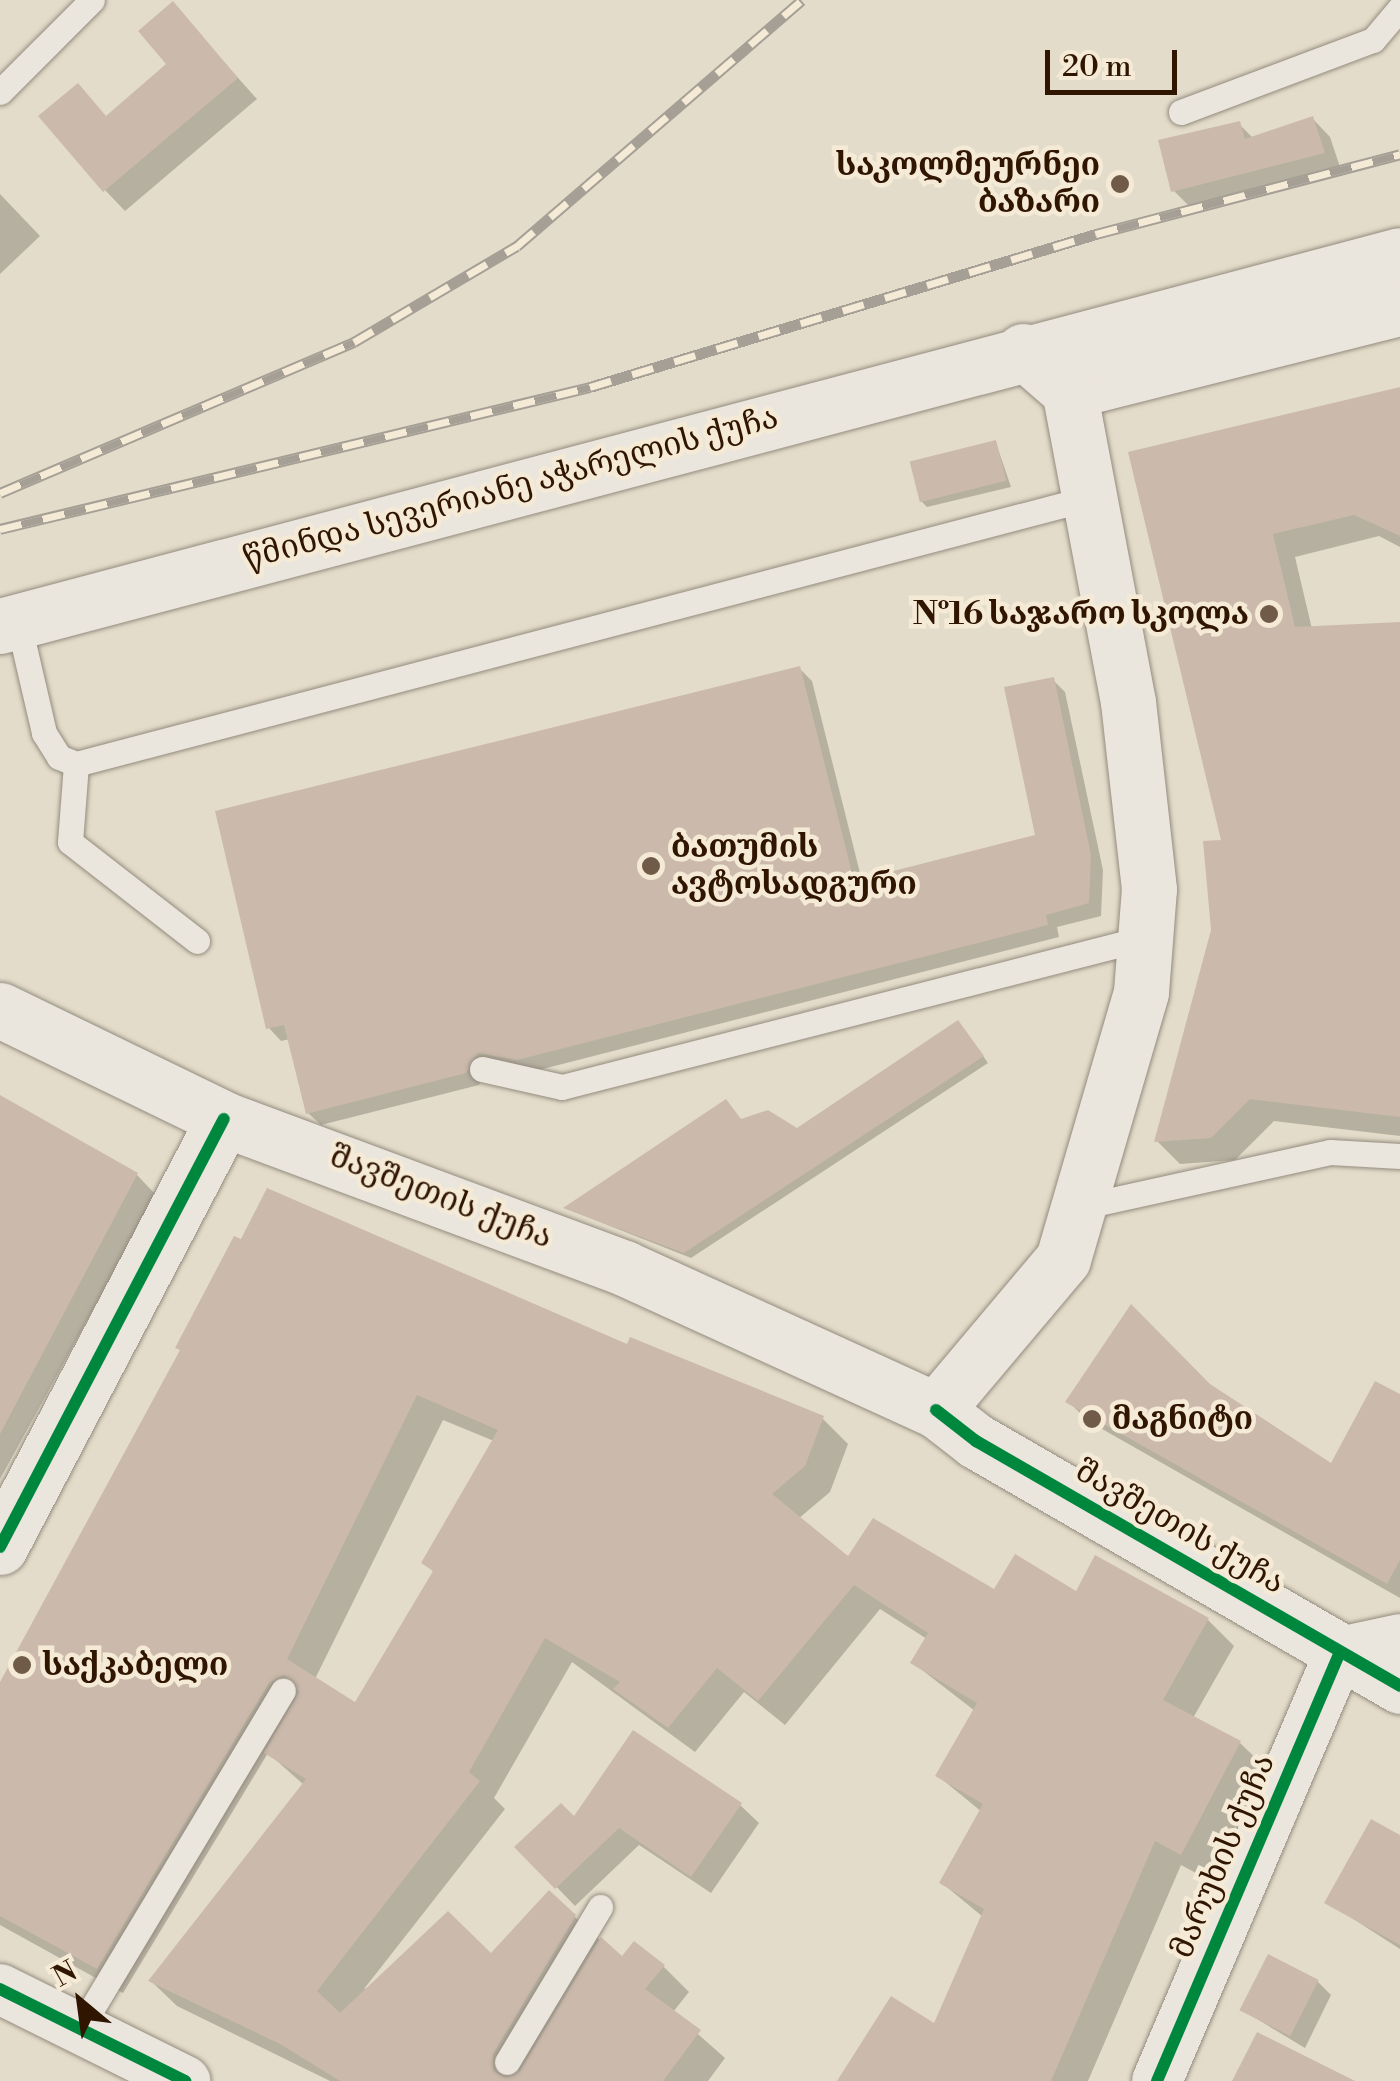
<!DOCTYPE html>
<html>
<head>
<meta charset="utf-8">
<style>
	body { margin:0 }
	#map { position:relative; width:1400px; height:2081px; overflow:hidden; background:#e4dcca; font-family:"Libre Bodoni","Noto Serif Georgian",serif }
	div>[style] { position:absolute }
	.shadow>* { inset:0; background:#0003 }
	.building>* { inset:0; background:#cbbaac; transform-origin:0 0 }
	.roads { filter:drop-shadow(0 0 2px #938b7e) drop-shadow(0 0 2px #938b7e) }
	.lane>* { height:25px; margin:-12.5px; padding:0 12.5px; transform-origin:12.5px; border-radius:12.5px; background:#eae5dd }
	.street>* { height:50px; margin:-25px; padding:0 25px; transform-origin:25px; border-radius:25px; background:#eae5dd }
	.secondary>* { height:55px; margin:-27.5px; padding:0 27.5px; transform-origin:27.5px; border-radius:27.5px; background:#eae5dd }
	.rail>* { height:11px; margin-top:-5.5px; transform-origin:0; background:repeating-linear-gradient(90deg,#f5ead6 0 22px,#a59f95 0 44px); box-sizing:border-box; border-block:2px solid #a59f95 }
	.cycleway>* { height:12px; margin:-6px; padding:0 6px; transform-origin:6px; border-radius:6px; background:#00873e }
	.dots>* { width:28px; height:28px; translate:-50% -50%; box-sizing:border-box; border:5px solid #f5ead6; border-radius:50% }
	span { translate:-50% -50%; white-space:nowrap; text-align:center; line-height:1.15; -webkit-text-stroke:9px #f5ead6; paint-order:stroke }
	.poi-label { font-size:32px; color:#301500; font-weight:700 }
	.right { translate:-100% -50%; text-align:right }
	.left { translate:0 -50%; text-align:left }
	.street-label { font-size:32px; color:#301500 }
	.north { position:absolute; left:30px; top:1951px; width:100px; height:100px; -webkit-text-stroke:8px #f5ead6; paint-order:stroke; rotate:331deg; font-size:28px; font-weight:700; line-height:40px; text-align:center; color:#301500 }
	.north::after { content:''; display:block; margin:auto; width:35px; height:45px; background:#301500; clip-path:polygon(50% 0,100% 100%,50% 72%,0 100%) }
	.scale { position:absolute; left:1045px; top:50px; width:132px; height:45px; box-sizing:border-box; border:5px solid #301500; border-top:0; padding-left:12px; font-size:30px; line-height:35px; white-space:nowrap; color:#301500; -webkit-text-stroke:8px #f5ead6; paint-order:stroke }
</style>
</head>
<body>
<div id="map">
	<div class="shadow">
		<i style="clip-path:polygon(173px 5px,257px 99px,125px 211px,105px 190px,107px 118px,169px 64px)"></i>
		<i style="clip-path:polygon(1313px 119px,1330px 137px,1341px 170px,1191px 208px,1174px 191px,1239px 124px,1254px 139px)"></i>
		<i style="clip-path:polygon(0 194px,40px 236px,0 274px)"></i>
		<i style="clip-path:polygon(1400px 389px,1400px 547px,1379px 536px,1295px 557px,1312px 629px,1400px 625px,1400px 1136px,1274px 1121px,1235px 1160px,1180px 1164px,1157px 1141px,1214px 930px,1224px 842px,1131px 453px)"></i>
		<i style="clip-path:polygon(996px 443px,1011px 487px,927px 507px,921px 501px)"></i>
		<i style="clip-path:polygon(799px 668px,812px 681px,862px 881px,1038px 837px,1053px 680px,1065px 692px,1103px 870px,1101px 916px,1057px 927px,1059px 937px,531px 1072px,491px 1065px,479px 1085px,321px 1125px,308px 1113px,290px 1039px,281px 1041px,269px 1028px)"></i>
		<i style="clip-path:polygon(964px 1029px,988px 1063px,691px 1258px,567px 1209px,742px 1121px,798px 1131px)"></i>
		<i style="clip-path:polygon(0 1099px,137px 1175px,156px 1195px,0 1479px)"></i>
		<i style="clip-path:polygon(evenodd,628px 1347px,822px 1418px,848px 1444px,830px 1492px,798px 1519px,849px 1559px,995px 1592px,1077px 1594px,1096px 1558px,1208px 1620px,1234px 1646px,1193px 1718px,1240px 1743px,1266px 1768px,1207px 1879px,1181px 1865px,1088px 2081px,840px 2081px,935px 2027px,983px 1917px,942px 1883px,982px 1812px,938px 1776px,975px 1711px,913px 1663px,927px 1639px,880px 1609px,785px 1725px,744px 1692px,695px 1752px,572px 1662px,494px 1798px,505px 1809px,364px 1989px,491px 1956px,575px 1917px,622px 1960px,663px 1966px,689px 1992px,673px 2012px,725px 2058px,708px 2081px,330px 2081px,177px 2006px,151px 1981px,304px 1785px,268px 1753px,123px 1993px,0 1925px,0 1689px,182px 1351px,628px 1347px,443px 1420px,494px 1441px,424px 1563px,435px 1573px,356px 1705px,315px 1679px,443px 1420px)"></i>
		<i style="clip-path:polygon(1209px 1386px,1332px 1466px,1400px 1397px,1400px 1598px,1088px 1421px,1068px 1401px)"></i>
		<i style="clip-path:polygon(740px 1805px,759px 1823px,711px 1893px,639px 1845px,575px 1906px,518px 1847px)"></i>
		<i style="clip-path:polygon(1400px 1838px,1400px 1949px,1327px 1902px)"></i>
		<i style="clip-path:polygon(1318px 1982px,1331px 1995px,1305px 2048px,1242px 2010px)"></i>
	</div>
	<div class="building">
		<i style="clip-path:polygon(173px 1px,238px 78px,103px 192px,38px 116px,78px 83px,106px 116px,166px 64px,138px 31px)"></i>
		<i style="clip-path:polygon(1313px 116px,1325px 153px,1171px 192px,1158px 140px,1240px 121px,1245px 139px)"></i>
		<i style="clip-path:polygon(1400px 387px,1400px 536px,1354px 515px,1273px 534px,1295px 627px,1400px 622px,1400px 1117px,1250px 1099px,1211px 1138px,1154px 1142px,1211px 930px,1203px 841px,1221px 840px,1128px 452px)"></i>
		<i style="left:996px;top:440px;width:42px;height:89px;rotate:76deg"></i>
		<i style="clip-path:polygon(800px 666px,854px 881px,1035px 835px,1004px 687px,1054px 677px,1091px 855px,1089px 903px,1046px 915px,1048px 925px,517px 1060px,478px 1053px,466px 1073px,306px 1114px,284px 1025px,266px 1029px,215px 811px)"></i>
		<i style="clip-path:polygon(958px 1020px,984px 1056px,684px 1253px,563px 1208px,726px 1099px,741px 1119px,768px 1110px,797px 1128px)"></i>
		<i style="clip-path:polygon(0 1095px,138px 1173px,0 1434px)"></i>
		<i style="clip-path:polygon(evenodd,267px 1188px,627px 1344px,630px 1337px,824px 1416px,805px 1466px,772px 1494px,848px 1556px,873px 1518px,994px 1589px,1015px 1554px,1076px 1591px,1095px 1555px,1209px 1618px,1163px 1700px,1241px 1741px,1181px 1855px,1155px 1841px,1051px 2081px,837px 2081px,891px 1996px,934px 2023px,984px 1909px,939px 1883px,983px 1804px,935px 1776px,977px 1703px,910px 1663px,928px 1633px,854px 1585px,758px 1701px,717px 1668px,668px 1728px,613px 1689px,620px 1682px,545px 1638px,469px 1772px,480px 1781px,317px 1991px,340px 2013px,448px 1911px,491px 1953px,549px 1890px,576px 1915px,493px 2054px,493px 2071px,506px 2078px,520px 2071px,601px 1937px,622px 1956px,634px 1941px,665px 1965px,645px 1989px,701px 2030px,663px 2081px,340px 2081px,280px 2044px,148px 1981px,306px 1779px,264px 1753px,299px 1692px,284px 1675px,269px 1683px,97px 1969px,0 1916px,0 1682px,180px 1350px,175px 1348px,234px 1236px,241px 1239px,267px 1188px,417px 1395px,498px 1430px,421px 1563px,433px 1571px,355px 1702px,287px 1659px,417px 1395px)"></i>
		<i style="clip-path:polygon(1131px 1304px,1210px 1384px,1331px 1463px,1375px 1381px,1400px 1394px,1400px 1560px,1387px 1584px,1065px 1402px)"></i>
		<i style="clip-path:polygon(633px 1730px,742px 1803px,691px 1877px,619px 1828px,555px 1889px,514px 1847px,561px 1803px,574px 1816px)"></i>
		<i style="clip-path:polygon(1371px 1819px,1400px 1835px,1400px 1945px,1324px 1903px)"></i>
		<i style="left:1268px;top:1954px;width:57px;height:63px;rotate:27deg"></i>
		<i style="clip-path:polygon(1257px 2032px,1355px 2081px,1232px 2081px)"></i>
	</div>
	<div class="roads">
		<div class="lane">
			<i style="left:0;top:92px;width:130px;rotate:-45deg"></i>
			<i style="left:1181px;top:112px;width:205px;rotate:-20.6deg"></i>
			<i style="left:1373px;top:40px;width:42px;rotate:-49.8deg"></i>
			<i style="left:18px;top:621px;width:115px;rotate:76.9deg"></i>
			<i style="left:44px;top:733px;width:28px;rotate:58deg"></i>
			<i style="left:59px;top:757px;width:18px;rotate:22deg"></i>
			<i style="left:76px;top:764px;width:1047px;rotate:-14.71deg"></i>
			<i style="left:76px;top:764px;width:78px;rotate:94.4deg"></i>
			<i style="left:70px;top:842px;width:161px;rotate:37.9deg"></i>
			<i style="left:482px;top:1069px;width:82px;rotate:12.7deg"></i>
			<i style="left:562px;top:1087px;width:602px;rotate:-14.34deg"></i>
			<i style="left:1080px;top:1207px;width:256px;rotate:-12.4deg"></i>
			<i style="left:1330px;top:1152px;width:70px;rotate:3.3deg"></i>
			<i style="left:79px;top:2030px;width:396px;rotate:-59deg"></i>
			<i style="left:507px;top:2062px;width:181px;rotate:-59deg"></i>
		</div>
		<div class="street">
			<i style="left:0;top:1989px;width:207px;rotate:26.4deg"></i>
			<i style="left:1157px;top:2081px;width:466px;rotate:-66.9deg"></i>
			<i style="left:1340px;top:1652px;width:61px;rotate:-12.2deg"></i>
		</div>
		<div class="secondary">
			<i style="left:1069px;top:391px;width:341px;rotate:-14.1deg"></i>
			<i style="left:0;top:626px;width:1448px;rotate:-14.84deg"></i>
			<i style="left:0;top:1010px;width:249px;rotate:25.9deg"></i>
			<i style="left:224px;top:1119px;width:427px;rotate:20.4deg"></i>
			<i style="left:624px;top:1268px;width:343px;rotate:24.5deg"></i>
			<i style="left:936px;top:1410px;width:51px;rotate:37.8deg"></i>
			<i style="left:976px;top:1441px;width:490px;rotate:30deg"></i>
			<i style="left:936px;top:1410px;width:197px;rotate:-49.9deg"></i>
			<i style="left:1063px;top:1259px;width:278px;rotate:-73.7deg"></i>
			<i style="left:1141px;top:992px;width:103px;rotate:-85.6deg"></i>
			<i style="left:1149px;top:889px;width:188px;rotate:-96.4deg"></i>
			<i style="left:1128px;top:702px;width:317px;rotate:-100.7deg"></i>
			<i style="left:1069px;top:391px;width:61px;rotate:-139deg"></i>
			<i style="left:0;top:1547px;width:483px;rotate:-62.4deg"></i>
		</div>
	</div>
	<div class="rail">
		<i style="left:0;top:493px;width:385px;rotate:-23.1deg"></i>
		<i style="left:354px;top:342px;width:189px;rotate:-30.5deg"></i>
		<i style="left:517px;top:246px;width:376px;rotate:-40.8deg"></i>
		<i style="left:0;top:529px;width:607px;rotate:-13.53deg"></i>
		<i style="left:590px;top:387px;width:529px;rotate:-16.82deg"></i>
		<i style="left:1096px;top:234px;width:314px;rotate:-14.7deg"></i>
	</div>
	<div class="cycleway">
		<i style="left:936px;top:1410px;width:51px;rotate:37.8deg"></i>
		<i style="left:976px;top:1441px;width:490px;rotate:30deg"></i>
		<i style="left:0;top:1547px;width:483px;rotate:-62.4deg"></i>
		<i style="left:0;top:1989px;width:207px;rotate:26.4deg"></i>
		<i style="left:1157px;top:2081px;width:466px;rotate:-66.9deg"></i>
	</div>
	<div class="dots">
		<i style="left:1120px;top:184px;background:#6f5b47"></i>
		<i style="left:1269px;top:614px;background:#6f5b47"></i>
		<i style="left:651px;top:866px;background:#6f5b47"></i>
		<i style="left:1092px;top:1419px;background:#6f5b47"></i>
		<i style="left:22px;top:1665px;background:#6f5b47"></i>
	</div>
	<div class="poi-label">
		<span class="right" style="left:1100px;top:184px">საკოლმეურნეი<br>ბაზარი</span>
		<span class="right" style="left:1249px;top:614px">№16 საჯარო სკოლა</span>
		<span class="left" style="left:671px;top:866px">ბათუმის<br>ავტოსადგური</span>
		<span class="left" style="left:1112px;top:1419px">მაგნიტი</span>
		<span class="left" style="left:42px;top:1665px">საქკაბელი</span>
	</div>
	<div class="street-label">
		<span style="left:511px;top:488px;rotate:-15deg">წმინდა სევერიანე აჭარელის ქუჩა</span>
		<span style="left:441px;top:1197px;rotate:21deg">შავშეთის ქუჩა</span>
		<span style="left:1180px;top:1527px;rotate:30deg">შავშეთის ქუჩა</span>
		<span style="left:1223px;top:1856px;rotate:-67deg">მარუხის ქუჩა</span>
	</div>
	<div class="north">N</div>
	<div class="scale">20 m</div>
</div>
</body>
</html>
